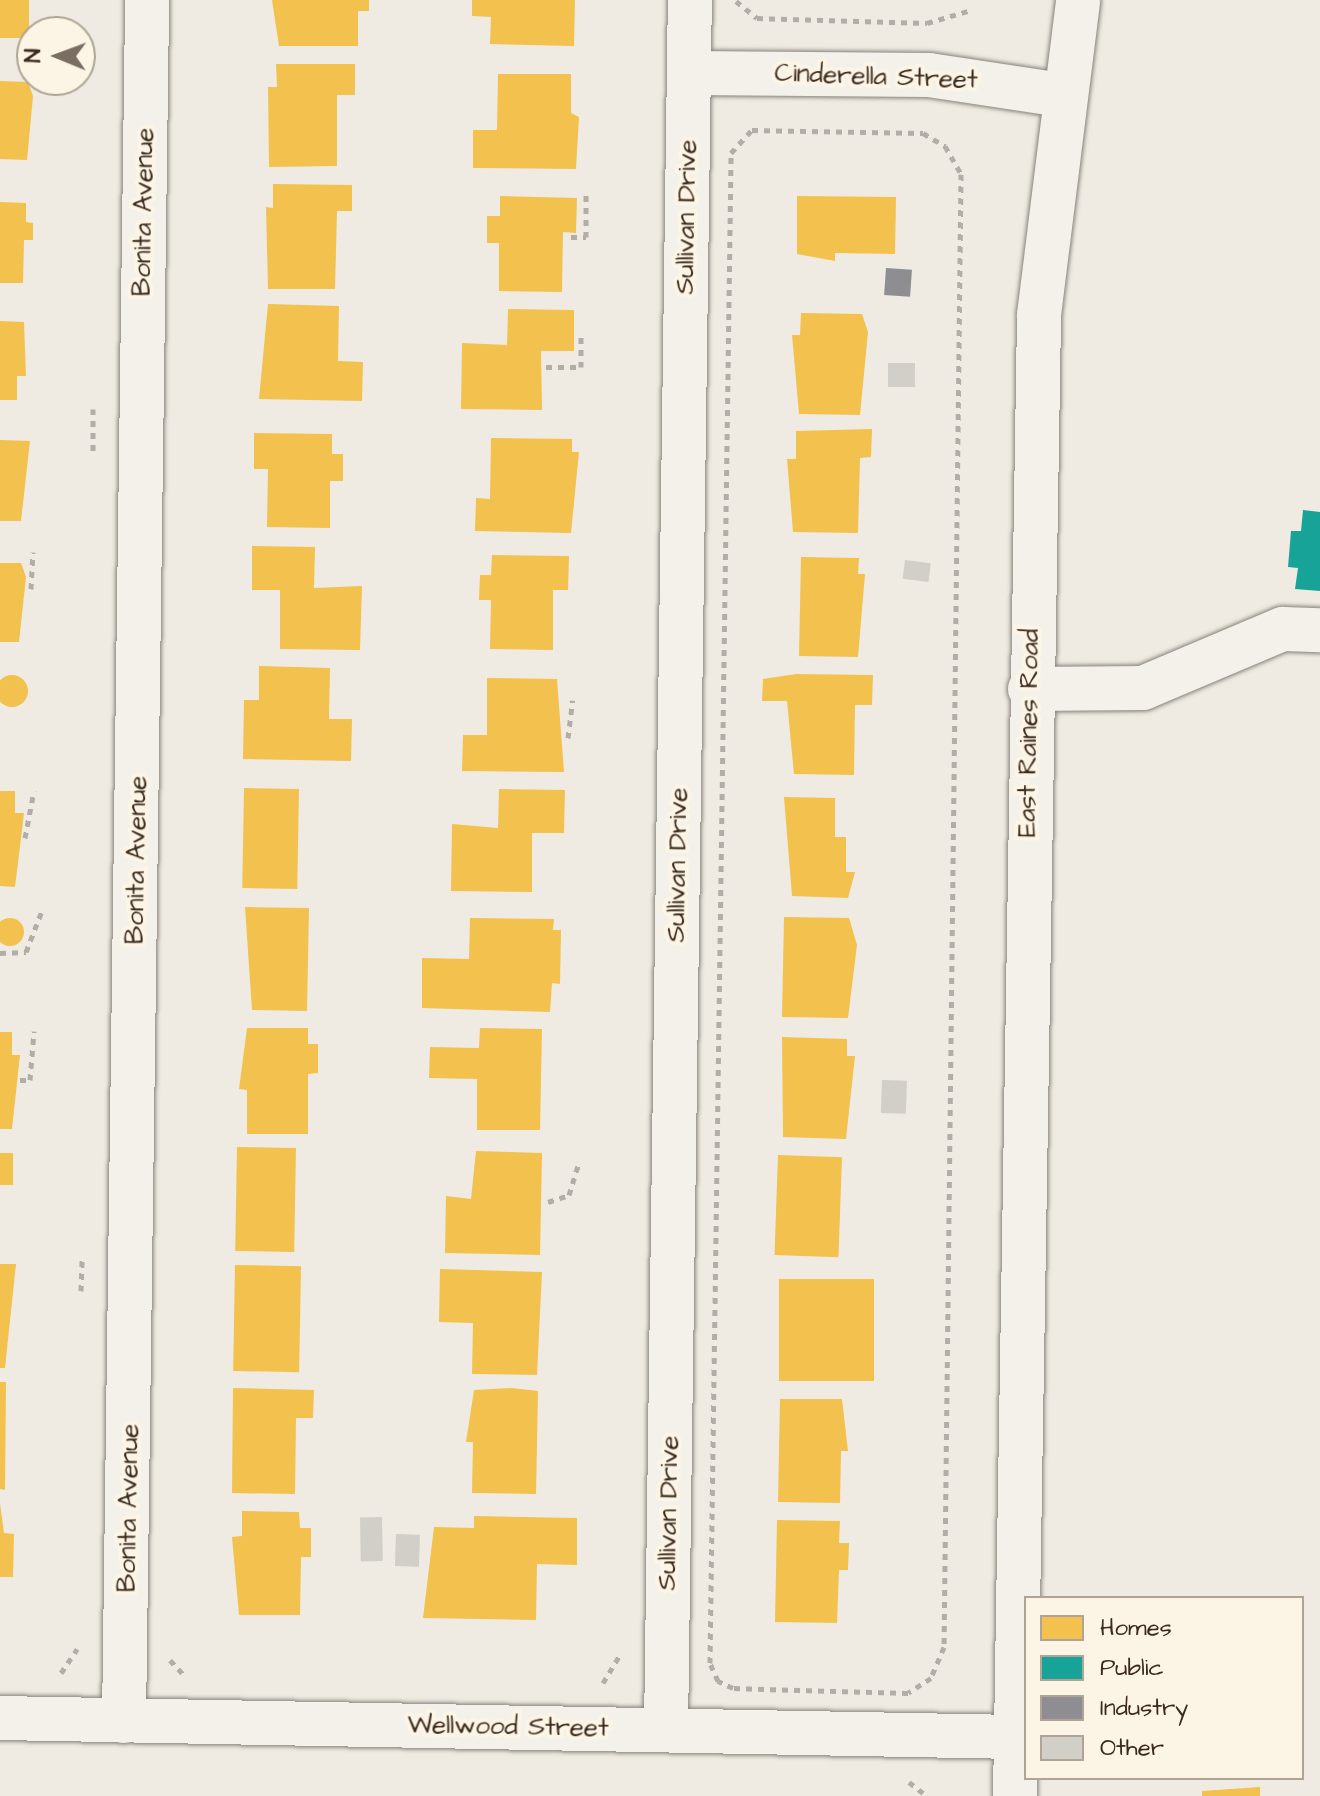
<!DOCTYPE html>
<html>
<head>
<meta charset="utf-8">
<style>
	body { margin:0 }
	#map { position:relative; width:1320px; height:1796px; overflow:hidden; background:#efebe2; font-family:"Architects Daughter",sans-serif }
	div>[style] { position:absolute }
	.homes>* { inset:0; background:#f2c14e; transform-origin:0 0 }
	.round { border-radius:50% }
	.public>* { inset:0; background:#17a398 }
	.industry>* { inset:0; background:#8d8d92; transform-origin:0 0 }
	.building>* { inset:0; background:#d2cec8; transform-origin:0 0 }
	.path>* { height:5px; margin-top:-2.5px; transform-origin:0; background:repeating-linear-gradient(90deg,#b2aea7 0 6px,transparent 0 12px) }
	.roads { filter:drop-shadow(0 0 2px #87827b) drop-shadow(0 0 2px #87827b) }
	.minor>* { height:44px; margin:-22px; padding:0 22px; transform-origin:22px; border-radius:22px; background:#f4f1ea }
	.major>* { height:44px; margin:-22px; padding:0 22px; transform-origin:22px; border-radius:22px; background:#f4f1ea }
	span { translate:-50% -50%; white-space:nowrap; text-align:center; line-height:1.15; -webkit-text-stroke:8px #fcf5e5; paint-order:stroke }
	.street-label { font-size:26px; color:#3b2a1e }
	.legend { position:absolute; left:1024px; top:1596px; width:280px; height:184px; box-sizing:border-box; background:#fcf5e5; border:2px solid #afa495; margin:0; padding:10px 14px; list-style:none; font-size:24px; color:#3b2a1e }
	.legend li { display:flex; align-items:center; gap:16px; height:40px }
	.legend b { width:40px; border:2px solid #afa495 }
	.north { position:absolute; left:16px; top:16px; width:80px; height:80px; box-sizing:border-box; background:#fcf5e5; border:2px solid #afa495; border-radius:50%; rotate:271deg; font-size:22px; font-weight:700; line-height:32px; text-align:center; color:#3b2a1e }
	.north::after { content:''; display:block; margin:auto; width:28px; height:36px; background:#7a6e63; clip-path:polygon(50% 0,100% 100%,50% 72%,0 100%) }
</style>
</head>
<body>
<div id="map">
	<div class="homes">
		<i style="left:0;top:0;width:29px;height:38px"></i>
		<i style="clip-path:polygon(272px 0,369px 0,369px 11px,358px 11px,358px 46px,279px 46px)"></i>
		<i style="clip-path:polygon(472px 0,575px 0,574px 46px,490px 44px,491px 17px,472px 16px)"></i>
		<i style="clip-path:polygon(276px 64px,355px 64px,355px 95px,337px 95px,337px 166px,269px 167px,268px 87px,277px 87px)"></i>
		<i style="clip-path:polygon(498px 74px,571px 74px,571px 113px,579px 117px,576px 169px,473px 168px,473px 130px,497px 130px)"></i>
		<i style="clip-path:polygon(0 81px,28px 82px,33px 96px,27px 160px,0 159px)"></i>
		<i style="clip-path:polygon(273px 184px,352px 185px,352px 211px,337px 211px,335px 289px,268px 289px,266px 207px,273px 208px)"></i>
		<i style="clip-path:polygon(500px 196px,577px 198px,576px 233px,563px 232px,562px 292px,499px 291px,499px 243px,487px 243px,487px 216px,500px 216px)"></i>
		<i style="clip-path:polygon(797px 196px,896px 197px,895px 254px,835px 253px,835px 261px,797px 254px)"></i>
		<i style="clip-path:polygon(0 202px,26px 203px,26px 222px,33px 223px,33px 240px,24px 240px,23px 283px,0 283px)"></i>
		<i style="clip-path:polygon(268px 304px,339px 306px,338px 361px,363px 362px,362px 401px,259px 399px)"></i>
		<i style="clip-path:polygon(508px 309px,574px 310px,574px 351px,541px 351px,542px 410px,461px 409px,462px 343px,507px 345px)"></i>
		<i style="clip-path:polygon(801px 313px,862px 314px,868px 332px,860px 415px,799px 414px,792px 335px,800px 335px)"></i>
		<i style="clip-path:polygon(0 321px,24px 322px,26px 376px,17px 376px,17px 400px,0 400px)"></i>
		<i style="clip-path:polygon(872px 429px,871px 457px,860px 458px,858px 533px,793px 532px,787px 459px,796px 459px,796px 431px)"></i>
		<i style="clip-path:polygon(254px 433px,332px 434px,332px 454px,343px 454px,343px 481px,330px 481px,330px 528px,267px 527px,268px 469px,254px 469px)"></i>
		<i style="clip-path:polygon(491px 438px,572px 439px,572px 452px,579px 452px,571px 533px,475px 531px,476px 498px,490px 499px)"></i>
		<i style="clip-path:polygon(0 440px,30px 441px,21px 521px,0 521px)"></i>
		<i style="clip-path:polygon(252px 546px,315px 547px,314px 588px,362px 586px,360px 650px,280px 649px,280px 590px,252px 590px)"></i>
		<i style="clip-path:polygon(492px 555px,569px 556px,568px 590px,553px 590px,553px 650px,490px 649px,491px 600px,479px 600px,480px 575px,491px 575px)"></i>
		<i style="clip-path:polygon(801px 557px,859px 558px,858px 574px,865px 574px,858px 657px,799px 656px)"></i>
		<i style="clip-path:polygon(0 563px,21px 563px,26px 577px,19px 642px,0 642px)"></i>
		<i style="clip-path:polygon(259px 666px,330px 668px,329px 719px,352px 719px,351px 761px,243px 759px,244px 700px,259px 700px)"></i>
		<i style="clip-path:polygon(796px 674px,873px 675px,872px 705px,855px 705px,854px 775px,794px 774px,787px 701px,762px 701px,763px 679px)"></i>
		<i class="round" style="left:-4px;top:675px;width:32px;height:32px"></i>
		<i style="clip-path:polygon(487px 678px,557px 679px,564px 772px,462px 771px,463px 735px,487px 735px)"></i>
		<i style="left:244px;top:788px;width:55px;height:100px;rotate:1deg"></i>
		<i style="clip-path:polygon(499px 789px,565px 790px,564px 833px,532px 833px,532px 892px,451px 891px,452px 824px,498px 828px)"></i>
		<i style="clip-path:polygon(0 791px,15px 791px,15px 813px,24px 813px,15px 887px,0 886px)"></i>
		<i style="clip-path:polygon(784px 797px,835px 798px,835px 837px,846px 837px,846px 872px,855px 872px,848px 898px,792px 896px)"></i>
		<i style="clip-path:polygon(245px 907px,309px 908px,307px 1011px,252px 1010px)"></i>
		<i style="clip-path:polygon(784px 917px,849px 918px,857px 945px,848px 1018px,782px 1017px)"></i>
		<i class="round" style="left:-4px;top:918px;width:28px;height:28px"></i>
		<i style="clip-path:polygon(470px 918px,554px 919px,553px 930px,561px 930px,560px 984px,552px 983px,550px 1012px,422px 1008px,422px 958px,469px 959px)"></i>
		<i style="clip-path:polygon(247px 1028px,308px 1028px,308px 1044px,318px 1044px,318px 1073px,308px 1074px,308px 1134px,247px 1134px,247px 1090px,239px 1089px)"></i>
		<i style="clip-path:polygon(480px 1028px,542px 1029px,540px 1130px,477px 1130px,477px 1079px,429px 1078px,430px 1047px,479px 1048px)"></i>
		<i style="clip-path:polygon(0 1032px,12px 1032px,12px 1055px,20px 1055px,12px 1129px,0 1129px)"></i>
		<i style="clip-path:polygon(782px 1037px,847px 1039px,847px 1056px,855px 1056px,846px 1139px,783px 1137px)"></i>
		<i style="left:237px;top:1147px;width:59px;height:104px;rotate:1deg"></i>
		<i style="clip-path:polygon(476px 1151px,542px 1153px,540px 1255px,445px 1253px,446px 1196px,471px 1199px)"></i>
		<i style="left:0;top:1153px;width:13px;height:32px"></i>
		<i style="left:778px;top:1155px;width:64px;height:100px;rotate:2deg"></i>
		<i style="clip-path:polygon(0 1264px,16px 1264px,5px 1368px,0 1368px)"></i>
		<i style="left:235px;top:1265px;width:66px;height:106px;rotate:1deg"></i>
		<i style="clip-path:polygon(440px 1269px,542px 1272px,537px 1375px,472px 1374px,473px 1323px,439px 1322px)"></i>
		<i style="left:779px;top:1279px;width:95px;height:102px"></i>
		<i style="clip-path:polygon(0 1382px,6px 1382px,5px 1490px,0 1489px)"></i>
		<i style="clip-path:polygon(233px 1388px,314px 1390px,313px 1418px,296px 1418px,295px 1494px,232px 1493px)"></i>
		<i style="clip-path:polygon(512px 1388px,538px 1391px,536px 1494px,472px 1493px,473px 1442px,466px 1442px,474px 1390px)"></i>
		<i style="clip-path:polygon(780px 1399px,842px 1399px,848px 1451px,841px 1451px,840px 1503px,778px 1502px)"></i>
		<i style="clip-path:polygon(0 1503px,4px 1533px,14px 1534px,13px 1577px,0 1577px)"></i>
		<i style="clip-path:polygon(242px 1511px,299px 1512px,300px 1528px,311px 1528px,311px 1557px,301px 1557px,300px 1615px,239px 1615px,232px 1537px,242px 1536px)"></i>
		<i style="clip-path:polygon(474px 1516px,577px 1518px,577px 1565px,537px 1564px,536px 1620px,423px 1618px,434px 1527px,474px 1528px)"></i>
		<i style="clip-path:polygon(777px 1520px,840px 1521px,839px 1543px,849px 1543px,848px 1570px,839px 1570px,837px 1623px,775px 1622px)"></i>
		<i style="clip-path:polygon(1260px 1787px,1260px 1796px,1202px 1796px,1202px 1791px)"></i>
	</div>
	<div class="public">
		<i style="clip-path:polygon(1303px 510px,1320px 512px,1320px 591px,1295px 589px,1298px 568px,1288px 567px,1291px 531px,1301px 531px)"></i>
	</div>
	<div class="industry">
		<i style="left:886px;top:268px;width:26px;height:27px;rotate:4deg"></i>
	</div>
	<div class="building">
		<i style="left:888px;top:363px;width:27px;height:24px"></i>
		<i style="left:905px;top:560px;width:26px;height:19px;rotate:7deg"></i>
		<i style="left:882px;top:1080px;width:25px;height:33px;rotate:2deg"></i>
		<i style="left:382px;top:1517px;width:44px;height:22px;rotate:89deg"></i>
		<i style="left:396px;top:1534px;width:24px;height:32px;rotate:2deg"></i>
	</div>
	<div class="path">
		<i style="left:736px;top:1px;width:27px;rotate:39deg"></i>
		<i style="left:757px;top:18px;width:170px;rotate:1.7deg"></i>
		<i style="left:927px;top:23px;width:43px;rotate:-16.3deg"></i>
		<i style="left:752px;top:130px;width:171px;rotate:1deg"></i>
		<i style="left:923px;top:133px;width:26px;rotate:31deg"></i>
		<i style="left:945px;top:146px;width:32px;rotate:60deg"></i>
		<i style="left:961px;top:174px;width:1473px;rotate:90.66deg"></i>
		<i style="left:944px;top:1647px;width:34px;rotate:113deg"></i>
		<i style="left:931px;top:1678px;width:27px;rotate:147deg"></i>
		<i style="left:908px;top:1693px;width:175px;rotate:-178.4deg"></i>
		<i style="left:733px;top:1688px;width:17px;rotate:-155deg"></i>
		<i style="left:718px;top:1681px;width:20px;rotate:-114deg"></i>
		<i style="left:710px;top:1663px;width:1510px;rotate:-89.2deg"></i>
		<i style="left:731px;top:153px;width:31px;rotate:-48deg"></i>
		<i style="left:571px;top:237px;width:15px"></i>
		<i style="left:586px;top:237px;width:47px;rotate:-90deg"></i>
		<i style="left:546px;top:367px;width:35px"></i>
		<i style="left:581px;top:367px;width:34px;rotate:-90deg"></i>
		<i style="left:93px;top:451px;width:42px;rotate:-90deg"></i>
		<i style="left:31px;top:589px;width:37px;rotate:-87deg"></i>
		<i style="left:568px;top:738px;width:38px;rotate:-83deg"></i>
		<i style="left:25px;top:838px;width:48px;rotate:-79.2deg"></i>
		<i style="left:0;top:953px;width:26px;rotate:-2deg"></i>
		<i style="left:26px;top:952px;width:47px;rotate:-68.9deg"></i>
		<i style="left:20px;top:1080px;width:10px"></i>
		<i style="left:30px;top:1080px;width:49px;rotate:-85.3deg"></i>
		<i style="left:548px;top:1202px;width:22px;rotate:-18deg"></i>
		<i style="left:569px;top:1195px;width:34px;rotate:-73deg"></i>
		<i style="left:81px;top:1291px;width:34px;rotate:-88deg"></i>
		<i style="left:170px;top:1660px;width:22px;rotate:47deg"></i>
		<i style="left:61px;top:1673px;width:29px;rotate:-56deg"></i>
		<i style="left:603px;top:1683px;width:33px;rotate:-59deg"></i>
		<i style="left:909px;top:1782px;width:23px;rotate:38deg"></i>
	</div>
	<div class="roads">
		<div class="minor">
			<i style="left:689px;top:73px;width:240px;rotate:0.5deg"></i>
			<i style="left:929px;top:75px;width:134px;rotate:8.6deg"></i>
			<i style="left:1030px;top:689px;width:113px;rotate:-0.5deg"></i>
			<i style="left:1143px;top:688px;width:152px;rotate:-22.9deg"></i>
			<i style="left:1283px;top:629px;width:37px;rotate:2deg"></i>
			<i style="left:0;top:1718px;width:1015px;rotate:1.07deg"></i>
			<i style="left:124px;top:1721px;width:1721px;rotate:-89.23deg"></i>
			<i style="left:666px;top:1730px;width:1730px;rotate:-89.21deg"></i>
		</div>
		<div class="major">
			<i style="left:1015px;top:1796px;width:1481px;rotate:-89.07deg"></i>
			<i style="left:1039px;top:315px;width:317px;rotate:-82.9deg"></i>
		</div>
	</div>
	<div class="street-label">
		<span style="left:876px;top:77px;rotate:2deg">Cinderella Street</span>
		<span style="left:144px;top:212px;rotate:-89deg">Bonita Avenue</span>
		<span style="left:687px;top:217px;rotate:-89deg">Sullivan Drive</span>
		<span style="left:1029px;top:733px;rotate:-89deg">East Raines Road</span>
		<span style="left:137px;top:860px;rotate:-89deg">Bonita Avenue</span>
		<span style="left:678px;top:865px;rotate:-89deg">Sullivan Drive</span>
		<span style="left:129px;top:1508px;rotate:-89deg">Bonita Avenue</span>
		<span style="left:669px;top:1513px;rotate:-89deg">Sullivan Drive</span>
		<span style="left:508px;top:1727px;rotate:1deg">Wellwood Street</span>
	</div>
	<ul class="legend">
	<li><b style="height:22px;background:#f2c14e"></b>Homes</li>
	<li><b style="height:22px;background:#17a398"></b>Public</li>
	<li><b style="height:22px;background:#8d8d92"></b>Industry</li>
	<li><b style="height:22px;background:#d2cec8"></b>Other</li>
	</ul>
	<div class="north">N</div>
</div>
</body>
</html>
